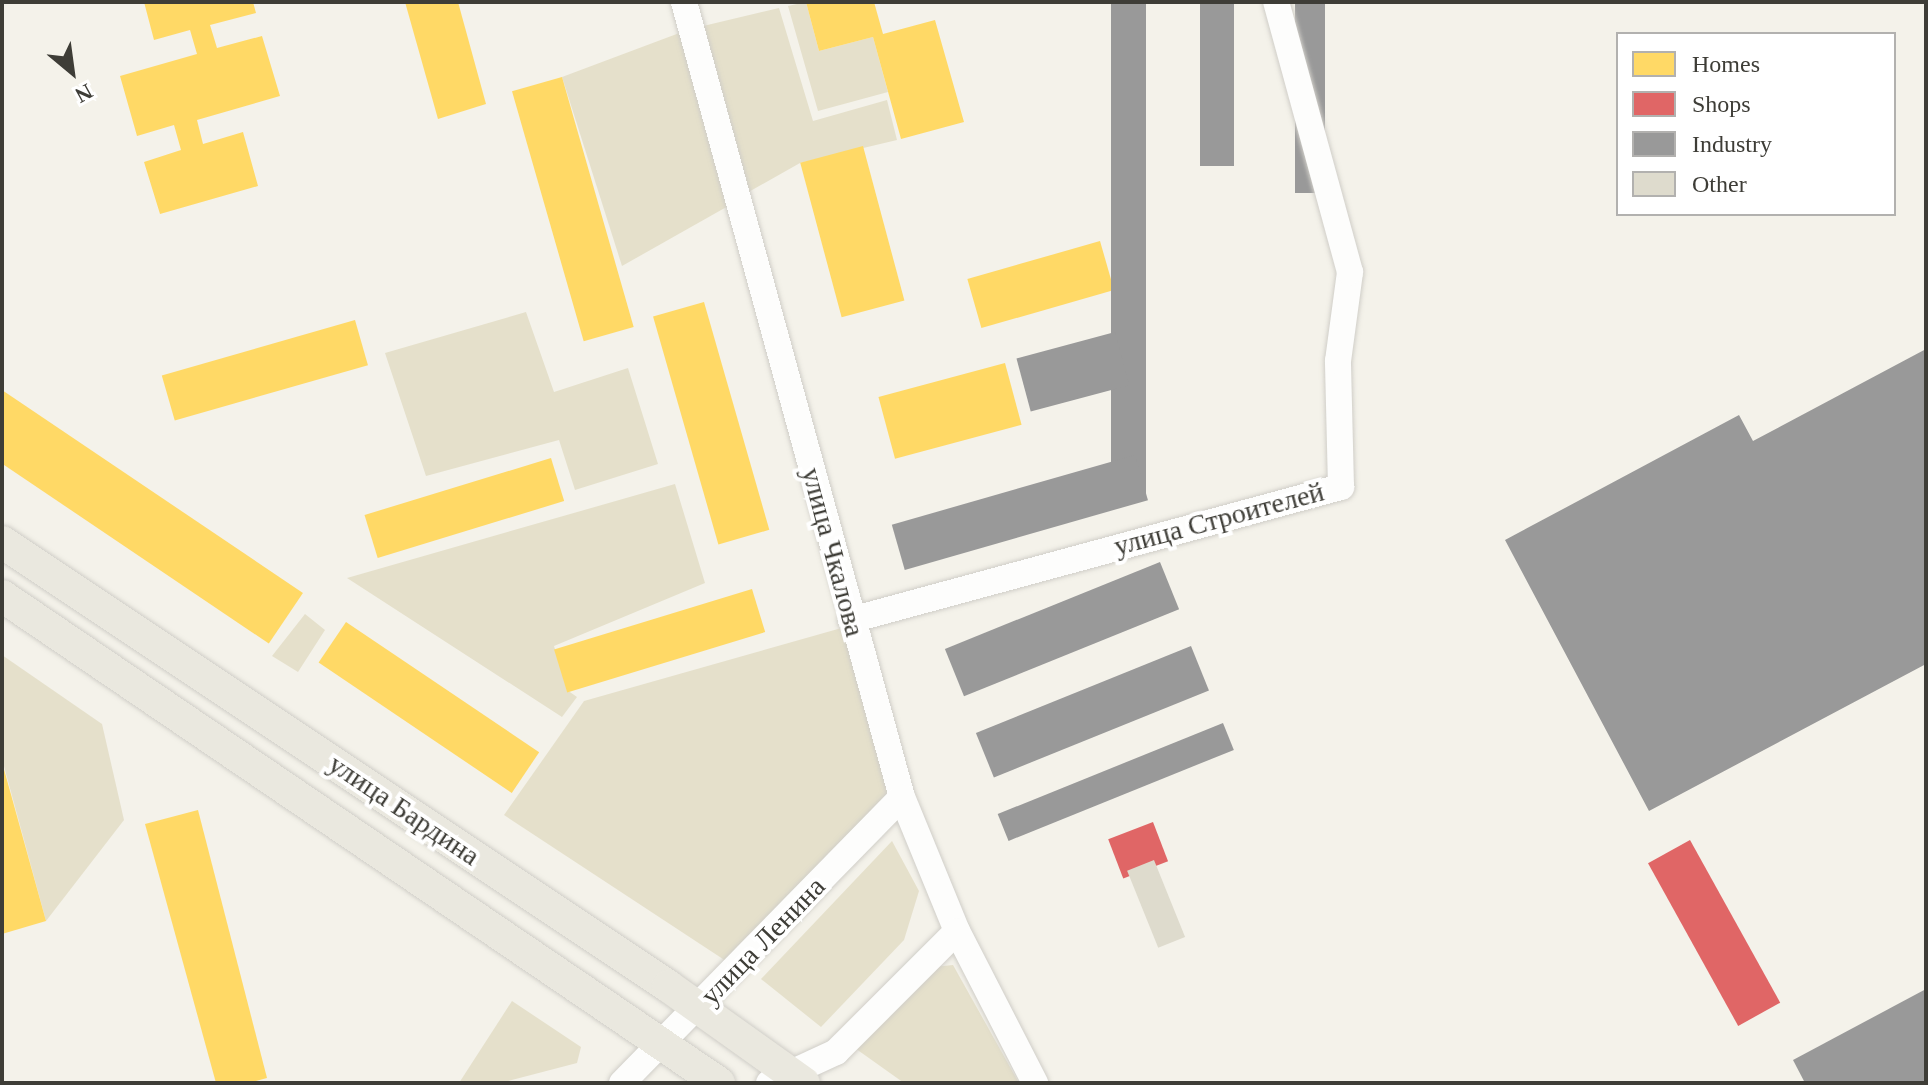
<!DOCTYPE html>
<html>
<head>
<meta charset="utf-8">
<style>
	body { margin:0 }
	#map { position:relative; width:1928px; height:1085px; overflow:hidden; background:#f4f2ea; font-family:"Times New Roman",serif }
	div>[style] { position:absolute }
	.green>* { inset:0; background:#e5e0cb }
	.homes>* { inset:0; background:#ffd966; transform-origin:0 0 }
	.shops>* { inset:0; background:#e06666; transform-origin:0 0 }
	.industry>* { inset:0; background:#999; transform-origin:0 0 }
	.building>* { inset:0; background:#dedbcd; transform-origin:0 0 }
	.roads { filter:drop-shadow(0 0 2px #d0cec8) drop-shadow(0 0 2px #d0cec8) }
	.minor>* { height:26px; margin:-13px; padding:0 13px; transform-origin:13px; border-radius:13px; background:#fdfdfc }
	.major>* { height:32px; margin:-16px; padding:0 16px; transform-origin:16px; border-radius:16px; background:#eae8df }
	span { translate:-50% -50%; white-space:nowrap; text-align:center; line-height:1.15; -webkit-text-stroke:8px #fff; paint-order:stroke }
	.street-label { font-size:28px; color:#3e3d37 }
	.frame { position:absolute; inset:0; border:4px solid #3e3d37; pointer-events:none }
	.legend { position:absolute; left:1616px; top:32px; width:280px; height:184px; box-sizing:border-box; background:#fff; border:2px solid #b2b1af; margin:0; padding:10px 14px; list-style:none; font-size:24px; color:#3e3d37 }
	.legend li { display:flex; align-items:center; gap:16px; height:40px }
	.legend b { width:40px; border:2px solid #b2b1af }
	.north { position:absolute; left:32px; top:32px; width:80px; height:80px; -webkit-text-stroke:6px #fff; paint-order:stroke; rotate:151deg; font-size:22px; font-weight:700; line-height:32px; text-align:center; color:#3e3d37 }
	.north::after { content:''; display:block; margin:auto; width:28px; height:36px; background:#3e3d37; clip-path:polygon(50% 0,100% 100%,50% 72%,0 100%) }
</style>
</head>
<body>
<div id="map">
	<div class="green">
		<i style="clip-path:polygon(806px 2px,819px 51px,873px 37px,888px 92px,818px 111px,788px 6px)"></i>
		<i style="clip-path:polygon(779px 8px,813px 121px,887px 100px,897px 140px,800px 163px,745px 194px,699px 27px)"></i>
		<i style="clip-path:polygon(682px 32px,730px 205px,622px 266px,562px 77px)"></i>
		<i style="clip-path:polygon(526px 312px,554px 392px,628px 368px,658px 464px,575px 490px,559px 440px,426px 476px,385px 353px)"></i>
		<i style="clip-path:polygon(675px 484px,705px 583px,554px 646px,567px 690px,577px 697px,562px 717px,347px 578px)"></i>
		<i style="clip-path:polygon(305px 614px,325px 630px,298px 672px,272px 656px)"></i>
		<i style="clip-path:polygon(845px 627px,892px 795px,729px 963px,504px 815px,584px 701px)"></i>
		<i style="clip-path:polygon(2px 655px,102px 724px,124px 820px,46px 921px,2px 759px)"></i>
		<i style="clip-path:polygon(892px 841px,919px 891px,904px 940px,821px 1027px,761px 979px)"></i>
		<i style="clip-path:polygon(953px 965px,1019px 1083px,904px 1083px,852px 1046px,924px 968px)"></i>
		<i style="clip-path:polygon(512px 1001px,581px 1047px,577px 1063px,500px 1083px,459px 1083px)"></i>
	</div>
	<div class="homes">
		<i style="clip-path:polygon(144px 2px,253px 2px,256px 13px,210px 25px,217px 48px,262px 36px,280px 96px,197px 120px,203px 144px,243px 132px,258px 186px,160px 214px,144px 162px,181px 150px,174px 125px,137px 136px,120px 76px,197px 54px,190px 30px,154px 40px)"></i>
		<i style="clip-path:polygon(405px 2px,458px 2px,486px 104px,438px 119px)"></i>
		<i style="clip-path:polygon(806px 2px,874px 2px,883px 34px,935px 20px,964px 122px,901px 139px,873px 37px,819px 51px)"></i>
		<i style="left:562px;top:77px;width:260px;height:52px;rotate:74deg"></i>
		<i style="left:863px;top:146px;width:160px;height:65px;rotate:75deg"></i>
		<i style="left:1100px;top:241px;width:51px;height:138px;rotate:74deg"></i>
		<i style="left:704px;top:302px;width:237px;height:53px;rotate:74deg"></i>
		<i style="left:355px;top:320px;width:47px;height:201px;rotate:74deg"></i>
		<i style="left:1005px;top:363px;width:64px;height:131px;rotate:75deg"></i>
		<i style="left:2px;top:390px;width:363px;height:61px;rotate:34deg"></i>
		<i style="left:551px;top:458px;width:45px;height:195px;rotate:73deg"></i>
		<i style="left:752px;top:589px;width:45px;height:207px;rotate:73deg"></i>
		<i style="left:346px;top:622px;width:233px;height:49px;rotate:34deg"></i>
		<i style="clip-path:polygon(2px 762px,46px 921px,2px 934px)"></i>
		<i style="clip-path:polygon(198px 810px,267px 1078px,248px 1083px,216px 1083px,145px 824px)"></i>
	</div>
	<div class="shops">
		<i style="left:1153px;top:822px;width:42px;height:48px;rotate:69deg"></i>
		<i style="left:1690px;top:840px;width:186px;height:48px;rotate:61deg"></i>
	</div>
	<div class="industry">
		<i style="left:1111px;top:2px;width:35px;height:493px"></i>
		<i style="left:1200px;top:2px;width:34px;height:164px"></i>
		<i style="left:1295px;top:2px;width:30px;height:191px"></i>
		<i style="left:1115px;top:332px;width:55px;height:102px;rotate:75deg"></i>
		<i style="clip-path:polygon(1926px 349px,1926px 664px,1649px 811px,1505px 540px,1739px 415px,1753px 441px)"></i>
		<i style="left:1135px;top:455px;width:47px;height:253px;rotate:74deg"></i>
		<i style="left:1160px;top:562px;width:51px;height:232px;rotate:68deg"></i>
		<i style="left:1191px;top:646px;width:48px;height:232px;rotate:68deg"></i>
		<i style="left:1223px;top:723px;width:29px;height:243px;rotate:68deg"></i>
		<i style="clip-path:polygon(1926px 989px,1926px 1083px,1805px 1083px,1793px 1060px)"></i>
	</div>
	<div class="building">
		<i style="left:1154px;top:860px;width:83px;height:29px;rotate:68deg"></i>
	</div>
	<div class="roads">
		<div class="minor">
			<i style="left:684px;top:2px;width:824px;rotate:74.67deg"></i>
			<i style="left:902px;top:797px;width:145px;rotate:67.7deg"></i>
			<i style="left:957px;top:931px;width:171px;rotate:62.8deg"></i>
			<i style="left:851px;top:620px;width:508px;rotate:-15.19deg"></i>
			<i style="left:1341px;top:487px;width:126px;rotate:-91.4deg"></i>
			<i style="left:1338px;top:361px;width:90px;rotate:-82.3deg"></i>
			<i style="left:1350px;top:272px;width:280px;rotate:-105.3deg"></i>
			<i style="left:622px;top:1083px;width:400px;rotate:-45.6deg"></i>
			<i style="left:769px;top:1083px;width:74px;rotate:-24.8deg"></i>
			<i style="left:836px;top:1052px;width:171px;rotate:-45deg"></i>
		</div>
		<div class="major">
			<i style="left:2px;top:542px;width:800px;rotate:33.69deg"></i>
			<i style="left:668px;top:986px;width:167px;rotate:35.5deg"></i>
			<i style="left:2px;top:596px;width:867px;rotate:34.19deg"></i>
		</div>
	</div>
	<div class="street-label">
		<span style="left:1219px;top:519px;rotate:-15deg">улица Строителей</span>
		<span style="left:833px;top:552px;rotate:75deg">улица Чкалова</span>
		<span style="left:404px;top:810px;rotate:34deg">улица Бардина</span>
		<span style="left:763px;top:941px;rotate:-46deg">улица Ленина</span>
	</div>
	<div class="frame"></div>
	<ul class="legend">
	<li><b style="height:22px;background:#ffd966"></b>Homes</li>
	<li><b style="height:22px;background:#e06666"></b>Shops</li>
	<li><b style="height:22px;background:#999"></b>Industry</li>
	<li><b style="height:22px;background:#dedbcd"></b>Other</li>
	</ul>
	<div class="north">N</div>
</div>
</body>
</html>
